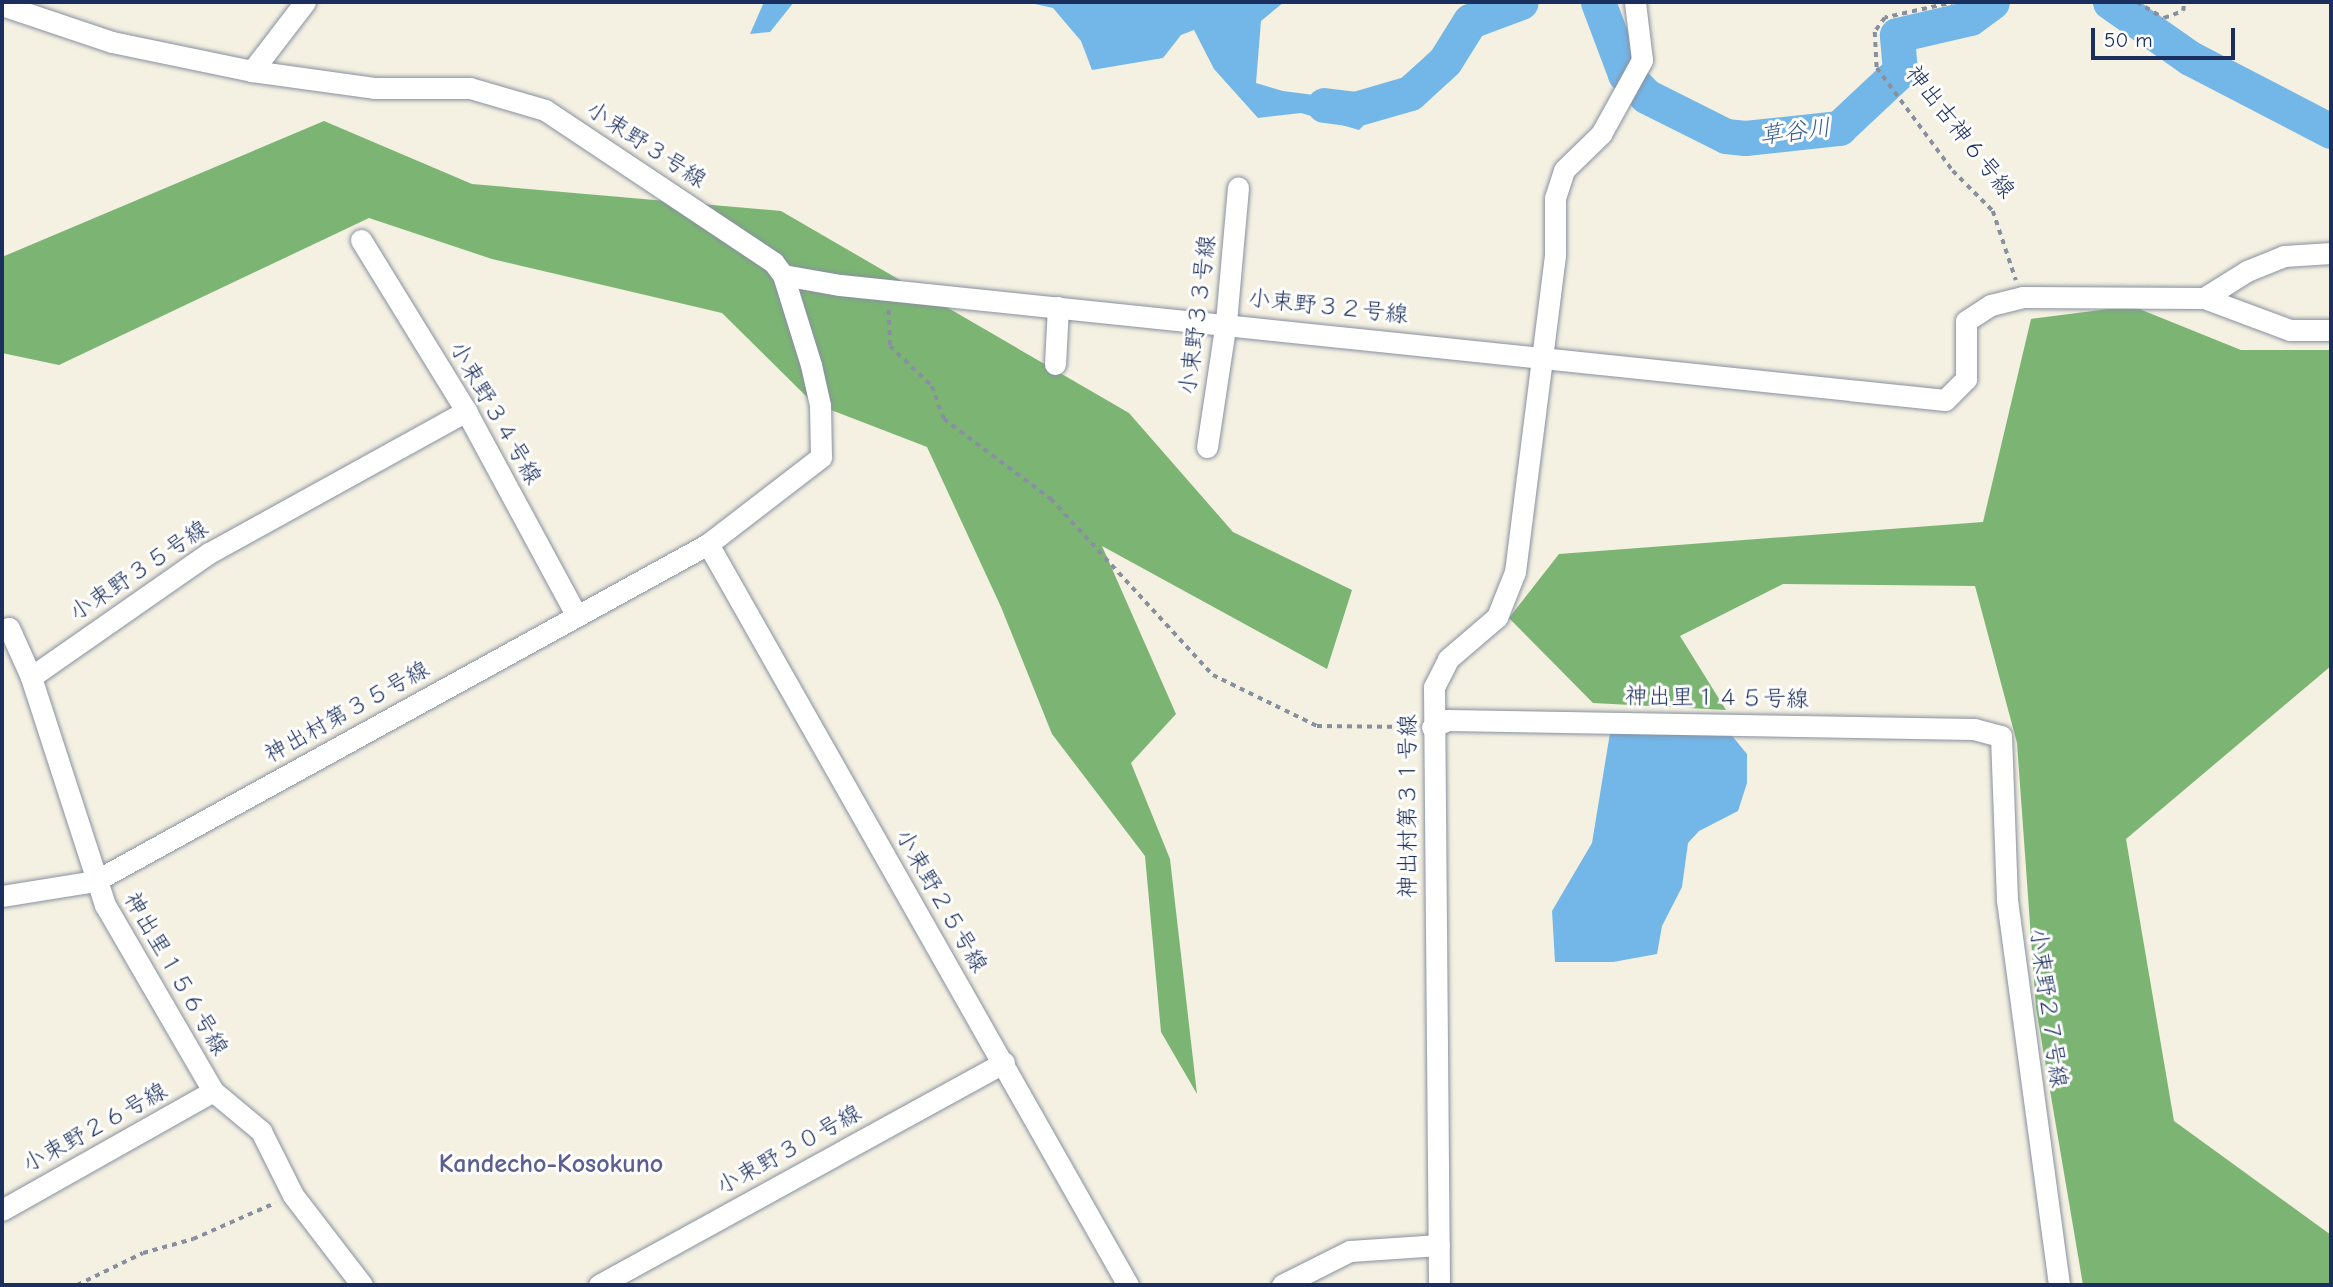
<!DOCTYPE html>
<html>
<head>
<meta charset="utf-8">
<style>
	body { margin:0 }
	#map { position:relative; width:2333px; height:1287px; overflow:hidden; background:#f5f1e2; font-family:"Comic Neue","Klee One",sans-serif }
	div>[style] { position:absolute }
	.forest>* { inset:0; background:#7cb573 }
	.water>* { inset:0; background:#73b6e8 }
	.river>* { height:35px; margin:-17.5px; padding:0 17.5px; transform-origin:17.5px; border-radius:17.5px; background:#73b6e8 }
	.path>* { height:3.5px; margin-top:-1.75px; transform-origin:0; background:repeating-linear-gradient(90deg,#8890a0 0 5px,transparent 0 10px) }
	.roads { filter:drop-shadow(0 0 2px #8890a0) drop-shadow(0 0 2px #8890a0) }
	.minor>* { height:21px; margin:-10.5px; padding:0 10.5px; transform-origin:10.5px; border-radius:10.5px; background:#fff }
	span { translate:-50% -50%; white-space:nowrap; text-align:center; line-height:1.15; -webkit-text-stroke:6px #fff; paint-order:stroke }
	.street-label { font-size:23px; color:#1b2f5e }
	.water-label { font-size:24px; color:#3a5e8e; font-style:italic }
	.quarter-label { font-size:26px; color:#5a5e92; font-weight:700 }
	.frame { position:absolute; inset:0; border:4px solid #1b2f5e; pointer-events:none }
	.scale { position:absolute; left:2091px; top:28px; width:144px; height:32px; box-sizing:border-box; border:4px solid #1b2f5e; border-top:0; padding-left:9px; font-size:21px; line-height:24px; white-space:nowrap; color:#1b2f5e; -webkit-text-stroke:5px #fff; paint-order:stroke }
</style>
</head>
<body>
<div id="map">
	<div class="forest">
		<i style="clip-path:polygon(324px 121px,472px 184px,781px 211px,1129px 413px,1233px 532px,1352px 590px,1327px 669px,1102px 546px,1176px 714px,1131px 763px,1170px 859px,1197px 1094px,1161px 1032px,1145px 856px,1052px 734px,1001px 607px,927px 447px,813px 403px,722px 313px,492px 259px,369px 218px,59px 365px,2px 353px,2px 257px)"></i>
		<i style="clip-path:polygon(2132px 306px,2241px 350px,2331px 350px,2331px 666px,2126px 839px,2174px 1121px,2331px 1235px,2331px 1285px,2083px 1285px,2036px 1008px,2017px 743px,1975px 586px,1783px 584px,1680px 636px,1726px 710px,1593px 703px,1509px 618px,1559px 554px,1983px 522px,2031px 319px)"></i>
	</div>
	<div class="water">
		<i style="clip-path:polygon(764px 2px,794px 2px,770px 32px,750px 34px)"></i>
		<i style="clip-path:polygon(1026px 2px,1284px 2px,1261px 21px,1256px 83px,1283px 91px,1368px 102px,1378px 111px,1359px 130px,1301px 113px,1258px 118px,1214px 69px,1194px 30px,1181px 35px,1163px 58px,1092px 70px,1081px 41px,1053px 8px)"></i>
		<i style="clip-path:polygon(1728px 731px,1747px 754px,1747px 783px,1738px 811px,1699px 831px,1688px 843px,1682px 887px,1662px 926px,1657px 954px,1613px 962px,1555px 962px,1552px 911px,1592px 843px,1610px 733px)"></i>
	</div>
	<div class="river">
		<i style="left:1598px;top:2px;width:77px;rotate:69.4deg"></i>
		<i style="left:1625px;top:74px;width:30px;rotate:46deg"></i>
		<i style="left:1646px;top:96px;width:89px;rotate:26.6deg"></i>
		<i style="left:1726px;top:136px;width:19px;rotate:6deg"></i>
		<i style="left:1745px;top:138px;width:95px;rotate:-6.1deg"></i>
		<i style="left:1839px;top:128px;width:83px;rotate:-43.1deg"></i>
		<i style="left:1900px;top:71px;width:36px;rotate:-95deg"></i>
		<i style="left:1897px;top:35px;width:75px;rotate:-13.1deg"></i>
		<i style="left:1970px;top:18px;width:27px;rotate:-36deg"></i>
		<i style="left:2110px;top:2px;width:98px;rotate:35deg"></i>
		<i style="left:2190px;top:58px;width:159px;rotate:27.4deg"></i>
		<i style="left:1324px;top:105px;width:31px;rotate:7deg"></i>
		<i style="left:1355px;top:109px;width:57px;rotate:-16.2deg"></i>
		<i style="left:1410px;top:93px;width:47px;rotate:-42.4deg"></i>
		<i style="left:1445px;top:61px;width:47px;rotate:-58deg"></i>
		<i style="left:1470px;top:21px;width:54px;rotate:-20.4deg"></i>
	</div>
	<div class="path">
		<i style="left:1956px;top:2px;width:73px;rotate:167.3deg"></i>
		<i style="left:1885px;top:18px;width:17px;rotate:126deg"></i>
		<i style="left:1875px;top:32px;width:36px;rotate:87deg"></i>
		<i style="left:1877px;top:68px;width:128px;rotate:53.6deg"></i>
		<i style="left:1953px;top:171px;width:57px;rotate:45deg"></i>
		<i style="left:1993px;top:211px;width:73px;rotate:71.6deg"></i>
		<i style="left:2137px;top:2px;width:31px;rotate:31deg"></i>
		<i style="left:2164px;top:18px;width:20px;rotate:-20deg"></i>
		<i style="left:2183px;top:11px;width:9px;rotate:-84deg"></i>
		<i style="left:889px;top:310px;width:36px;rotate:88deg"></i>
		<i style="left:890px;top:346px;width:58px;rotate:43.6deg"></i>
		<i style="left:932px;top:386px;width:35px;rotate:70deg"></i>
		<i style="left:944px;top:419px;width:134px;rotate:36.8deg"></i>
		<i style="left:1051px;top:499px;width:239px;rotate:47.4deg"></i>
		<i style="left:1213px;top:675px;width:116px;rotate:26.1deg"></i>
		<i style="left:1317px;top:726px;width:96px;rotate:0.6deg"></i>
		<i style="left:77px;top:1285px;width:73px;rotate:-25.9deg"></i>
		<i style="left:143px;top:1253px;width:52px;rotate:-15.6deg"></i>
		<i style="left:193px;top:1239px;width:90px;rotate:-23.7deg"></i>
	</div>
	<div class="roads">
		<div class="minor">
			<i style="left:2px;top:5px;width:116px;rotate:18.6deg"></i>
			<i style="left:112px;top:42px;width:143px;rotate:11.7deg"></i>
			<i style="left:252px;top:71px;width:123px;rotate:7.9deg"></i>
			<i style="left:374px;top:88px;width:96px"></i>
			<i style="left:470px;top:88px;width:78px;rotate:16.3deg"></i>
			<i style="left:545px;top:110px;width:275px;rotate:33.7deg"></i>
			<i style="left:774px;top:263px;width:15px;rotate:53deg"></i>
			<i style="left:783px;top:275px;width:94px;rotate:72.7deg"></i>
			<i style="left:811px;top:365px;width:41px;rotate:77.3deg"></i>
			<i style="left:820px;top:405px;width:52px;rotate:88.9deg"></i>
			<i style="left:821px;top:457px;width:143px;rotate:142.4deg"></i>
			<i style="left:708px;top:544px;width:700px;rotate:151.2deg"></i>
			<i style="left:95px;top:881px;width:94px;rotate:170.8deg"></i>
			<i style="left:252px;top:71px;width:87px;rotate:-52.5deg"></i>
			<i style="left:361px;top:240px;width:201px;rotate:58.4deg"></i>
			<i style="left:466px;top:411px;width:233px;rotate:61.6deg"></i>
			<i style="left:783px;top:275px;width:58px;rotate:10deg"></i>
			<i style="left:840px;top:285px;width:1111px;rotate:5.94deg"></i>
			<i style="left:1945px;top:400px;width:30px;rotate:-45deg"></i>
			<i style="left:1966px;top:379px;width:58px;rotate:-90deg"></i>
			<i style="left:1966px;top:321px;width:30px;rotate:-33deg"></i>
			<i style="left:1991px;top:305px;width:33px;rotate:-14deg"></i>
			<i style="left:2023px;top:297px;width:181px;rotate:0.3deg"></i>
			<i style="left:2204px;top:298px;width:92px;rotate:20.4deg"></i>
			<i style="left:2290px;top:330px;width:41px"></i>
			<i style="left:2204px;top:298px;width:51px;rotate:-32.1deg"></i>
			<i style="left:2247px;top:271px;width:40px;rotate:-22deg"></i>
			<i style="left:2284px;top:256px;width:47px;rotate:-3.7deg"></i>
			<i style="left:1055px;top:364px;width:57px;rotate:-87deg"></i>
			<i style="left:1207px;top:447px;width:126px;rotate:-81.4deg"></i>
			<i style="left:1226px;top:322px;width:135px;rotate:-84.9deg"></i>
			<i style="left:708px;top:544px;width:852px;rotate:60.46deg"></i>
			<i style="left:2px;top:630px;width:7px;rotate:-16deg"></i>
			<i style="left:9px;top:628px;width:54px;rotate:65.8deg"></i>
			<i style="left:1432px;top:727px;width:17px;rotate:-24deg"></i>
			<i style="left:1448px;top:720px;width:526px;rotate:0.98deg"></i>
			<i style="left:1974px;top:729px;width:28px;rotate:15deg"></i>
			<i style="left:2001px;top:736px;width:164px;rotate:87.9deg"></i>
			<i style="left:2007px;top:900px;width:388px;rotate:82.3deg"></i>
			<i style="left:2px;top:1210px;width:242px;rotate:-29.4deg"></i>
			<i style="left:362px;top:1285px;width:113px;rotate:-127.5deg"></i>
			<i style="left:293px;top:1195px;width:72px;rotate:-116.6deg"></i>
			<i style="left:261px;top:1131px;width:62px;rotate:-140.2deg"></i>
			<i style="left:213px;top:1091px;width:215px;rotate:-120.1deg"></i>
			<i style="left:105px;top:905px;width:240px;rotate:-108deg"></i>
			<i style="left:31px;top:677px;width:217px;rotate:-34.9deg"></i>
			<i style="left:209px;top:553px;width:294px;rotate:-28.9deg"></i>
			<i style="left:599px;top:1285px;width:462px;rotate:-28.8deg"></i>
			<i style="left:1282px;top:1285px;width:76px;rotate:-26.6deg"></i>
			<i style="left:1350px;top:1251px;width:89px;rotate:-3.9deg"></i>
			<i style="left:1439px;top:1285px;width:598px;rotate:-90.48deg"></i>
			<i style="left:1434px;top:687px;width:31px;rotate:-63deg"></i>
			<i style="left:1448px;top:659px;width:65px;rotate:-40.6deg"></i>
			<i style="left:1497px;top:617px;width:48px;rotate:-68.2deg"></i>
			<i style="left:1515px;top:572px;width:320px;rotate:-82.8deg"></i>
			<i style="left:1555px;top:255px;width:57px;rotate:-90deg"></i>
			<i style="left:1555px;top:198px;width:29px;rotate:-72deg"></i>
			<i style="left:1564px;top:170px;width:52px;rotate:-44.2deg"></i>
			<i style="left:1601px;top:134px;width:85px;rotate:-61deg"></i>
			<i style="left:1642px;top:60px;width:58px;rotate:-96.9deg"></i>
		</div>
	</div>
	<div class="street-label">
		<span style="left:1960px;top:132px;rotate:52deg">神出古神６号線</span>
		<span style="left:646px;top:145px;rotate:33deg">小束野３号線</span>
		<span style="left:1328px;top:307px;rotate:6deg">小束野３２号線</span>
		<span style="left:1198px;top:315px;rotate:-83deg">小束野３３号線</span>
		<span style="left:495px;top:413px;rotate:60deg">小束野３４号線</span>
		<span style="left:139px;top:571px;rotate:-34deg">小束野３５号線</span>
		<span style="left:1717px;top:698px;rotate:1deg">神出里１４５号線</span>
		<span style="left:347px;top:712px;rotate:-29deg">神出村第３５号線</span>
		<span style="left:1408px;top:806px;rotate:-90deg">神出村第３１号線</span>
		<span style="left:941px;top:901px;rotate:60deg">小束野２５号線</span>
		<span style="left:176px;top:974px;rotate:60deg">神出里１５６号線</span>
		<span style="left:2048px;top:1008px;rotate:82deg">小束野２７号線</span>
		<span style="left:95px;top:1128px;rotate:-29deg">小束野２６号線</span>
		<span style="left:789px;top:1150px;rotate:-29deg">小束野３０号線</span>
	</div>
	<div class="water-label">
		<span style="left:1795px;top:132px;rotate:-7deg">草谷川</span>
	</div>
	<div class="quarter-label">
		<span style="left:551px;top:1165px">Kandecho-Kosokuno</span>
	</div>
	<div class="frame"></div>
	<div class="scale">50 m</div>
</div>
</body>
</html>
